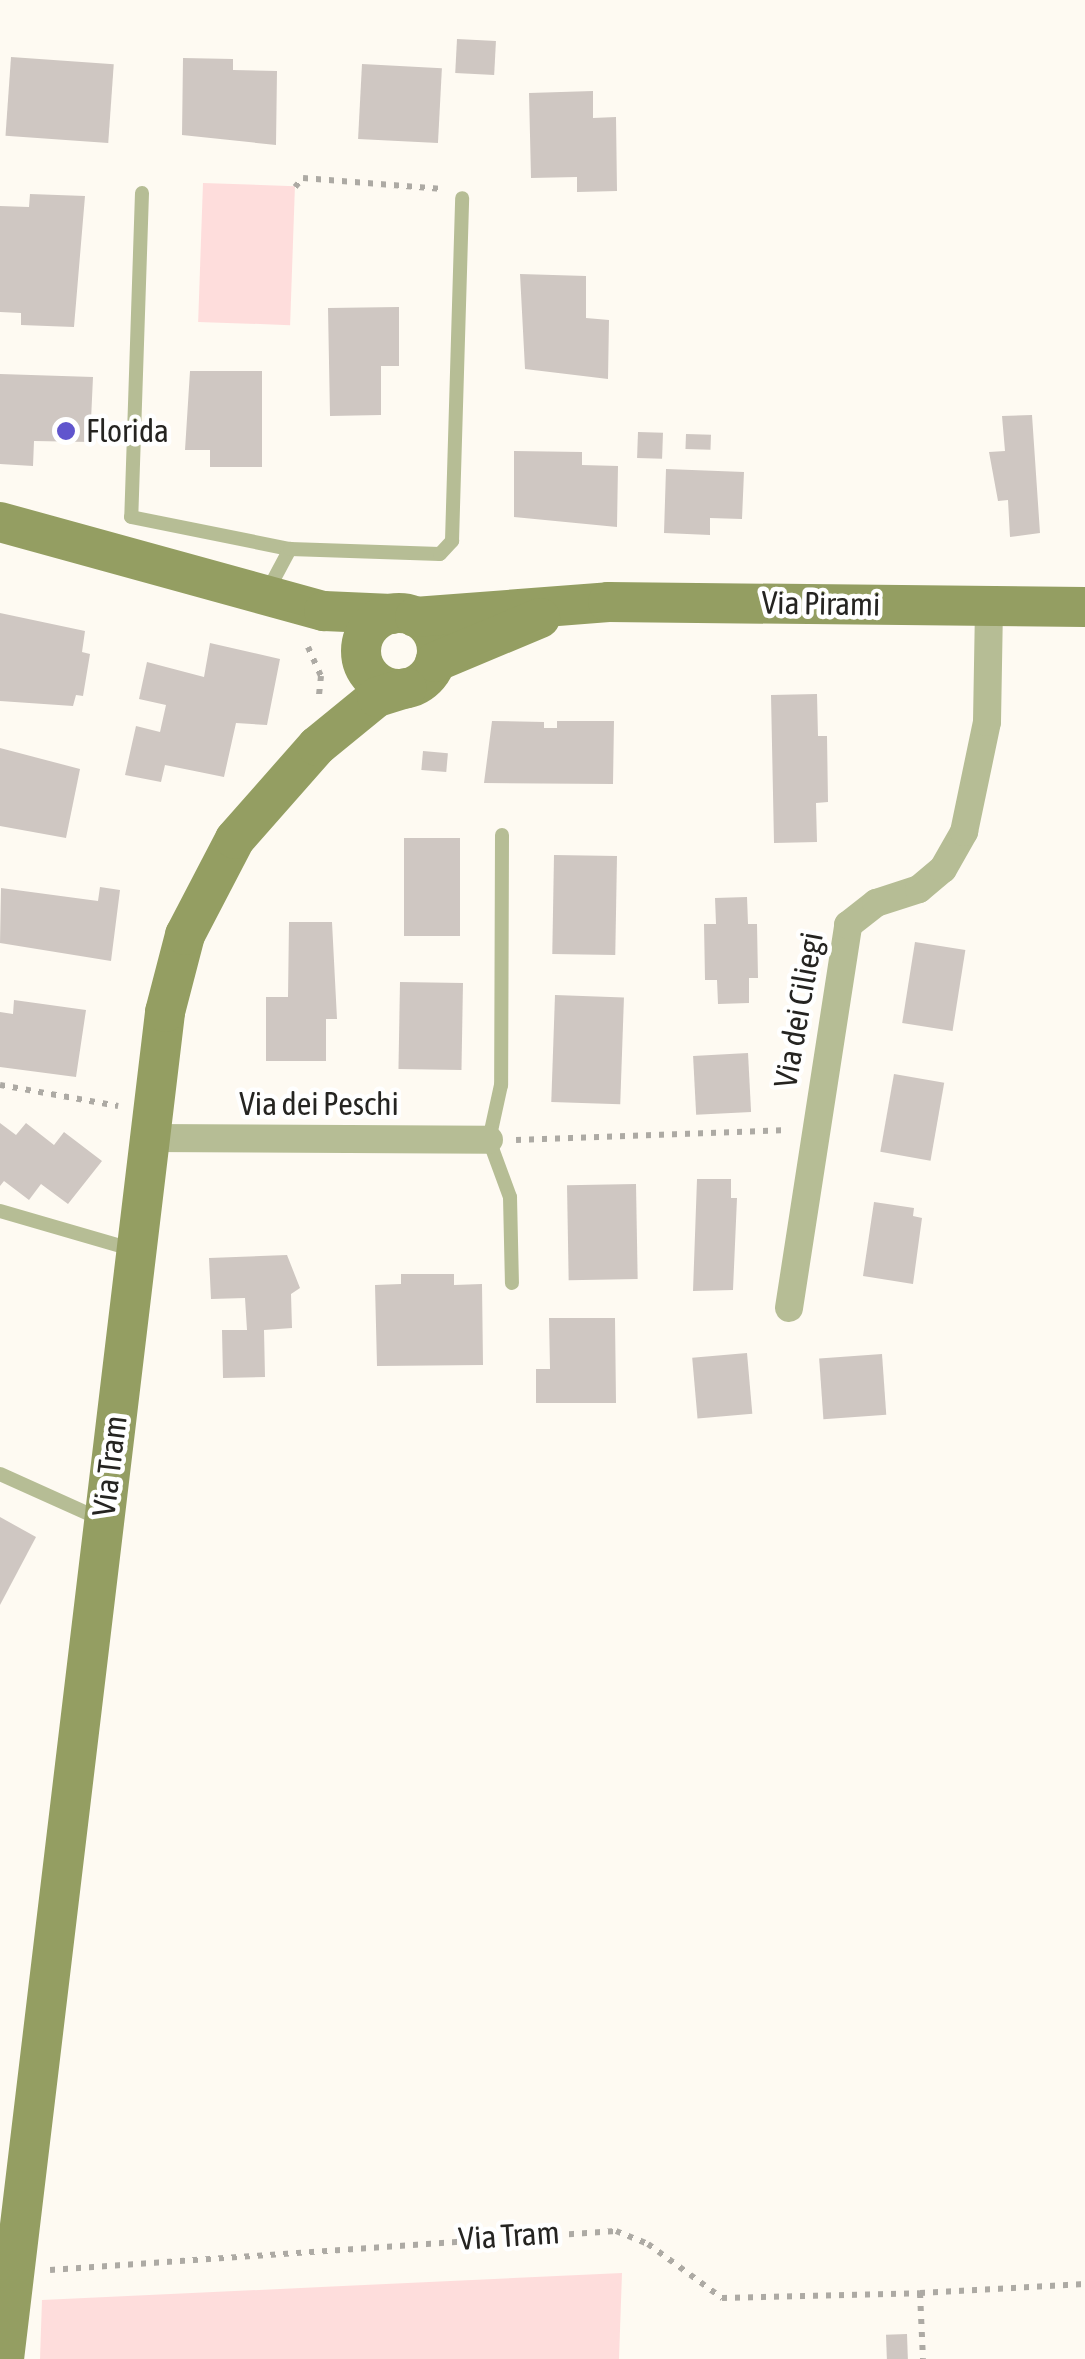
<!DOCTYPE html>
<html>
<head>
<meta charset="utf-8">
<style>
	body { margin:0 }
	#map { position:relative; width:1085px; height:2359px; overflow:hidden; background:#fefaf2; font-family:"Asap Condensed",sans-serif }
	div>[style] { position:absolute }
	.green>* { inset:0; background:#fedddc; transform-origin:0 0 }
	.building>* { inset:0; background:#cfc7c2; transform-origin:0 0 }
	.path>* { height:6px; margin-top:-3px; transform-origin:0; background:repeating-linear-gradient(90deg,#adaaa4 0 5px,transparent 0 13px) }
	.lane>* { height:14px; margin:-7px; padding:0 7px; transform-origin:7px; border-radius:7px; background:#b6bd95 }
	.street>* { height:28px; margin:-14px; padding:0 14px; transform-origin:14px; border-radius:14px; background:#b6bd95 }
	.secondary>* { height:40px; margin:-20px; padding:0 20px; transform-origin:20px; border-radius:20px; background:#949e62 }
	.secondary>.ring { margin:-20px; padding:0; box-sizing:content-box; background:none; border:40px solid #949e62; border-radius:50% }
	.dots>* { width:28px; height:28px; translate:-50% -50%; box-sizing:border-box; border:5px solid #fff; border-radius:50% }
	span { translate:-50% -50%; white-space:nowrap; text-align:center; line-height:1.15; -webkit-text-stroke:9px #fff; paint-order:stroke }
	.poi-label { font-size:32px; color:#252421 }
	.left { translate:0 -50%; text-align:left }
	.street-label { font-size:32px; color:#252421 }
</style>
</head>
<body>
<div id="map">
	<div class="green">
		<i style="left:203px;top:183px;width:92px;height:139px;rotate:2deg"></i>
		<i style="clip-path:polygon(622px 2273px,619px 2359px,40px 2359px,42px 2300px)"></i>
	</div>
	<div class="building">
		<i style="left:457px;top:39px;width:39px;height:34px;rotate:3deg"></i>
		<i style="left:11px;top:57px;width:103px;height:79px;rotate:4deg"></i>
		<i style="clip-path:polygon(183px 58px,233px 59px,233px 70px,277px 71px,276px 145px,182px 135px)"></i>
		<i style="left:362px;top:64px;width:80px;height:75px;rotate:3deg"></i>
		<i style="clip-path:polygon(593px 91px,593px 118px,616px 117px,617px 191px,577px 192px,577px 177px,531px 178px,529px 93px)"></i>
		<i style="clip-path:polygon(30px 194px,85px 196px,74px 327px,21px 325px,21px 313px,0 312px,0 206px,29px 207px)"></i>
		<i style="clip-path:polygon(520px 274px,586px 276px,586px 318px,609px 320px,608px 379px,525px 369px)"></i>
		<i style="clip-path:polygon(399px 307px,399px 366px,381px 366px,381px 415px,330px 416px,328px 308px)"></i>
		<i style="clip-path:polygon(190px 371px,262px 371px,262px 467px,210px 467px,210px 450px,185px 450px)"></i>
		<i style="clip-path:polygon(0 374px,93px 377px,90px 442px,34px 441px,33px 466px,0 464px)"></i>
		<i style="clip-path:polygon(1032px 415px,1040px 533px,1010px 537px,1008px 500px,998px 501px,989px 452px,1005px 451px,1002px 416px)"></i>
		<i style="left:638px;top:432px;width:25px;height:26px;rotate:2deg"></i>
		<i style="left:686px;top:434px;width:25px;height:15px;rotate:2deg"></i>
		<i style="clip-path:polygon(514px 451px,582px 452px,582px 465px,618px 466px,617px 527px,514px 517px)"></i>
		<i style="clip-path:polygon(666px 469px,744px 472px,742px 519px,710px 518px,710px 535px,664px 533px)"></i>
		<i style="clip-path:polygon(0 613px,85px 631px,82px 652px,90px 654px,83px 696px,76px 695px,73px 706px,0 701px)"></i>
		<i style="clip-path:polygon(210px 643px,280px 659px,267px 725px,236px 723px,224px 777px,165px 765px,161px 782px,125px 775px,136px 726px,160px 732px,166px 705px,139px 699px,147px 662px,204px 677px)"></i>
		<i style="clip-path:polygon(817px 694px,818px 736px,827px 736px,828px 802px,816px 803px,817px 842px,774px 843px,771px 695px)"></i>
		<i style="clip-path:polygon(492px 721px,544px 722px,544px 728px,557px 728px,557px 721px,614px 721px,613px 784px,484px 783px)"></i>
		<i style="clip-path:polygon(0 748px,80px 769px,66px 838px,0 826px)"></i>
		<i style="left:423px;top:751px;width:25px;height:19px;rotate:5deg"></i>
		<i style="left:404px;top:838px;width:56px;height:98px"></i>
		<i style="left:554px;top:855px;width:63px;height:99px;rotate:1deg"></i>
		<i style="clip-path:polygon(100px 887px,120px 890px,111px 961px,0 943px,1px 888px,98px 901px)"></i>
		<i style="clip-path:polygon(747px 897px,748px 924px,757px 924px,758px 978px,749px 978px,749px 1003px,718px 1004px,717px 980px,705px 980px,704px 924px,716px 924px,715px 898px)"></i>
		<i style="clip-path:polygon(289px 922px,332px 922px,337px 1019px,326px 1019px,326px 1061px,266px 1061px,266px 997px,288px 997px)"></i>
		<i style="left:915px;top:942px;width:51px;height:82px;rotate:9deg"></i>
		<i style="left:400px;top:982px;width:63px;height:87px;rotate:1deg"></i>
		<i style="left:555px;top:995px;width:69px;height:107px;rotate:2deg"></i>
		<i style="clip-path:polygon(14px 1000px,86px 1010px,76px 1077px,0 1067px,0 1012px,13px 1014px)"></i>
		<i style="left:748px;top:1053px;width:59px;height:55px;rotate:87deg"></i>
		<i style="left:894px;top:1074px;width:51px;height:79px;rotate:10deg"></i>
		<i style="clip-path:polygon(0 1123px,16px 1135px,26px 1123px,54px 1145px,64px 1132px,102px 1161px,68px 1204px,41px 1184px,29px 1200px,4px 1181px,0 1186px)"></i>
		<i style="clip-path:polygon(697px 1179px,731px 1179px,731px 1198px,737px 1198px,733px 1290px,693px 1291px)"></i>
		<i style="left:636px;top:1184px;width:95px;height:69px;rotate:89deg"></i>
		<i style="clip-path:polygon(874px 1202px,914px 1208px,913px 1216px,922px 1218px,913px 1284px,863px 1276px)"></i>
		<i style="clip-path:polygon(287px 1255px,300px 1288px,291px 1294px,292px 1328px,264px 1330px,265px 1377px,223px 1378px,222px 1330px,247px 1330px,245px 1298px,211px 1299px,209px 1258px)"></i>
		<i style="clip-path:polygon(401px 1274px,454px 1274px,454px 1285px,482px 1284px,483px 1365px,377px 1366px,375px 1285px,401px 1284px)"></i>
		<i style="clip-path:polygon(549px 1318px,615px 1318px,616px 1403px,536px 1403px,536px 1369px,550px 1369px)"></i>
		<i style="left:747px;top:1353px;width:61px;height:55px;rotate:85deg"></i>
		<i style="left:882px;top:1354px;width:61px;height:63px;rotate:86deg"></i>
		<i style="clip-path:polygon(0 1517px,36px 1537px,0 1605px)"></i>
		<i style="left:907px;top:2334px;width:25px;height:21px;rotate:88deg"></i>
	</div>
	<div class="path">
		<i style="left:295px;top:187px;width:12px;rotate:-48deg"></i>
		<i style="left:303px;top:178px;width:140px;rotate:4.5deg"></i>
		<i style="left:308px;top:647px;width:32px;rotate:66deg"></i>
		<i style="left:321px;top:676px;width:20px;rotate:96deg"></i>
		<i style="left:0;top:1085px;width:120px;rotate:10.1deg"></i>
		<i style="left:516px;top:1140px;width:272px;rotate:-2.1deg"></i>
		<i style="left:50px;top:2270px;width:567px;rotate:-3.94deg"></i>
		<i style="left:616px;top:2231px;width:35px;rotate:22deg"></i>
		<i style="left:648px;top:2244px;width:92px;rotate:36.1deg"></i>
		<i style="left:722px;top:2298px;width:198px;rotate:-1.4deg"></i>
		<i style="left:920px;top:2293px;width:66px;rotate:87.4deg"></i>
		<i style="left:920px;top:2293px;width:165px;rotate:-3.1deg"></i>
	</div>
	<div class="lane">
		<i style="left:142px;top:193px;width:324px;rotate:91.9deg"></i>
		<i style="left:131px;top:517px;width:162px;rotate:11.4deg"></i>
		<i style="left:267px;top:592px;width:49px;rotate:-61.9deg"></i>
		<i style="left:290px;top:549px;width:150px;rotate:1.9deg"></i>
		<i style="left:440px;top:554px;width:18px;rotate:-47deg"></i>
		<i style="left:452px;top:541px;width:343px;rotate:-88.3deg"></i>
		<i style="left:502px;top:835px;width:250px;rotate:90.2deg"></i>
		<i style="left:501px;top:1085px;width:56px;rotate:102.3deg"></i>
		<i style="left:489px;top:1140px;width:61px;rotate:69.8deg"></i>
		<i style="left:510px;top:1197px;width:86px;rotate:88.7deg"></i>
		<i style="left:0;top:1211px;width:140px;rotate:16.2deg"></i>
		<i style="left:0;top:1474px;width:110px;rotate:24.2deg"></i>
	</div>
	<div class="street">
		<i style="left:149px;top:1138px;width:340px;rotate:0.3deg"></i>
		<i style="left:789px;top:1308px;width:388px;rotate:-81.2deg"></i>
		<i style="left:848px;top:925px;width:36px;rotate:-38deg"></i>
		<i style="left:876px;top:903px;width:45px;rotate:-18deg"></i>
		<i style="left:919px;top:889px;width:31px;rotate:-40deg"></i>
		<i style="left:943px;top:869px;width:43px;rotate:-60.4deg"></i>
		<i style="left:964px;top:832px;width:112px;rotate:-78.2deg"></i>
		<i style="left:987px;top:722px;width:116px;rotate:-89deg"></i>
	</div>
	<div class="secondary">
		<i style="left:0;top:522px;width:336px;rotate:15.4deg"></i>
		<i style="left:324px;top:611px;width:68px;rotate:2.5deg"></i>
		<i class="ring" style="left:361px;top:613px;width:36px;height:36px"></i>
		<i style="left:415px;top:617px;width:194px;rotate:-4.4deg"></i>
		<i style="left:608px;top:602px;width:477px;rotate:0.6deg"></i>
		<i style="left:435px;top:662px;width:114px;rotate:-22.7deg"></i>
		<i style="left:4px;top:2359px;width:1357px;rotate:-83.18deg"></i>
		<i style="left:165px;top:1012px;width:80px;rotate:-75.4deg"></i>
		<i style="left:185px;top:935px;width:108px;rotate:-62.5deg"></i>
		<i style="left:235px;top:839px;width:124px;rotate:-48.6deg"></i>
		<i style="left:317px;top:746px;width:77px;rotate:-39.2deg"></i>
		<i style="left:377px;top:697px;width:31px;rotate:-17deg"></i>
	</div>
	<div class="dots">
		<i style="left:66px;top:431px;background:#6055cd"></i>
	</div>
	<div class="poi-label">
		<span class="left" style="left:86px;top:431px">Florida</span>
	</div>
	<div class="street-label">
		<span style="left:821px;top:604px;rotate:1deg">Via Pirami</span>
		<span style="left:799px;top:1010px;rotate:-80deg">Via dei Ciliegi</span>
		<span style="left:319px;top:1104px">Via dei Peschi</span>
		<span style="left:110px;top:1466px;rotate:-83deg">Via Tram</span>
		<span style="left:509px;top:2236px;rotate:-4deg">Via Tram</span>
	</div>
</div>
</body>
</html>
